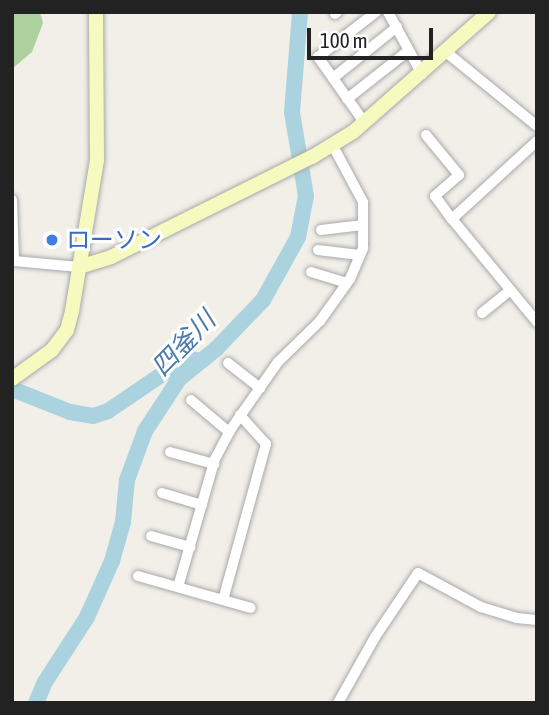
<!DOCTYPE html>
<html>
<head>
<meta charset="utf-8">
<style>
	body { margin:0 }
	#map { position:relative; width:549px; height:715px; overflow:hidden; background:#f2efe9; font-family:"Asap Condensed","Noto Sans JP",sans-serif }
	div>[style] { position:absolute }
	.forest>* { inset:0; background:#add19e }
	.river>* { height:16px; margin:-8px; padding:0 8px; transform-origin:8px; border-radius:8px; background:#aad3df }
	.roads { filter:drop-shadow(0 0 2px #a9a9a9) drop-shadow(0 0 2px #a9a9a9) }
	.street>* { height:10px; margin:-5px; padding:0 5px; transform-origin:5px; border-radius:5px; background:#fff }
	.secondary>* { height:14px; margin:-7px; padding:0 7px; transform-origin:7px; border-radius:7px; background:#f7fabf }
	.dots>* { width:19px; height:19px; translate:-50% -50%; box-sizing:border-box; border:4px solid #fff; border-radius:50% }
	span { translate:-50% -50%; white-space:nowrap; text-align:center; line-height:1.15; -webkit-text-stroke:6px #fff; paint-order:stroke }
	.shop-label { font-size:24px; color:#366cbe }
	.left { translate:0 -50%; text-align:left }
	.water-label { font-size:26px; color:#4a7aab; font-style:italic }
	.frame { position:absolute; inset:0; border:14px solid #222; pointer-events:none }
	.scale { position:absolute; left:307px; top:28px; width:126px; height:32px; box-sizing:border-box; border:4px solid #222; border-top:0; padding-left:9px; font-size:21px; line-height:24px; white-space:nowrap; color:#222; -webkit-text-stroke:5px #fff; paint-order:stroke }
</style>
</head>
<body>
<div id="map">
	<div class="forest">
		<i style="clip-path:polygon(12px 12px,40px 12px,43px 23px,32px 52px,12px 69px)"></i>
	</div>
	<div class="river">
		<i style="left:12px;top:389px;width:62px;rotate:21.6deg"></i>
		<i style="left:70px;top:412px;width:23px;rotate:10deg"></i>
		<i style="left:93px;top:416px;width:16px;rotate:-18deg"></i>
		<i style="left:108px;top:411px;width:75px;rotate:-34.1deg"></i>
		<i style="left:170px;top:369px;width:27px;rotate:-20deg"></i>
		<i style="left:36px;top:703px;width:23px;rotate:-67deg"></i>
		<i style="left:45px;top:682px;width:77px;rotate:-57.1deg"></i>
		<i style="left:87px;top:617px;width:61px;rotate:-65.9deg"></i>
		<i style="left:112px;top:561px;width:41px;rotate:-74.2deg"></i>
		<i style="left:123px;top:522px;width:42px;rotate:-84.6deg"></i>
		<i style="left:127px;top:480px;width:52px;rotate:-69.8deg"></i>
		<i style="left:145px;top:431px;width:62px;rotate:-56.8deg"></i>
		<i style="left:179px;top:379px;width:48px;rotate:-39deg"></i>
		<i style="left:216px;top:349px;width:68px;rotate:-46.2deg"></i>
		<i style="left:263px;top:300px;width:72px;rotate:-60.9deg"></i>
		<i style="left:298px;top:237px;width:42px;rotate:-79deg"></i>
		<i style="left:306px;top:196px;width:85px;rotate:-99.5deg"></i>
		<i style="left:292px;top:112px;width:100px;rotate:-85.4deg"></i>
	</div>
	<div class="roads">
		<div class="street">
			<i style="left:388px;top:12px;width:71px;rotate:61.3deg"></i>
			<i style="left:335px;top:14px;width:3px;rotate:-45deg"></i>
			<i style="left:446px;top:52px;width:117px;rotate:39.1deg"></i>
			<i style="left:333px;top:78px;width:82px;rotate:-38.6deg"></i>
			<i style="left:347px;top:99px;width:78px;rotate:-38.2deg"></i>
			<i style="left:364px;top:122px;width:80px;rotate:-125.3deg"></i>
			<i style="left:318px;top:57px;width:73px;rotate:-37.8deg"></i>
			<i style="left:426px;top:135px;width:52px;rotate:50.5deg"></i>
			<i style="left:459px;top:175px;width:32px;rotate:139deg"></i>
			<i style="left:435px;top:196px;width:29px;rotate:54deg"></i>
			<i style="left:537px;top:141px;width:115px;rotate:137.5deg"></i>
			<i style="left:452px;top:219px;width:134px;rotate:50.5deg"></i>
			<i style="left:12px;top:200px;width:61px;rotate:88.1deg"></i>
			<i style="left:14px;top:261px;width:65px;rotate:5.3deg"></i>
			<i style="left:321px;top:230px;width:42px;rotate:-6.8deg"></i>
			<i style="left:318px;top:250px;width:42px;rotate:6.8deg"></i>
			<i style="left:311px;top:272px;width:37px;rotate:17deg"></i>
			<i style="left:482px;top:313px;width:36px;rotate:-39deg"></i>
			<i style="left:228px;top:363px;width:41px;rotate:38deg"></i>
			<i style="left:191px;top:400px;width:50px;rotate:40.1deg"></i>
			<i style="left:170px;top:452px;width:46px;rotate:15.3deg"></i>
			<i style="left:162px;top:493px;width:42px;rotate:16.7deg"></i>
			<i style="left:151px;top:536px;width:41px;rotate:15.8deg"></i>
			<i style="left:138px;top:576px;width:117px;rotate:15.8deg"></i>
			<i style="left:178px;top:587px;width:133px;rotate:-73.9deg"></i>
			<i style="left:215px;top:459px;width:34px;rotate:-62deg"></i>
			<i style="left:231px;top:429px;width:82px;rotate:-55deg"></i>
			<i style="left:278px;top:362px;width:59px;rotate:-44.3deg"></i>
			<i style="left:320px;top:321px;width:52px;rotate:-54.5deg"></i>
			<i style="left:350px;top:279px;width:34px;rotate:-67deg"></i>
			<i style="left:363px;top:248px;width:46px;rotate:-90deg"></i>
			<i style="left:363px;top:202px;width:66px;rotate:-118.1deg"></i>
			<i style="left:223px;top:600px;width:162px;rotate:-74.6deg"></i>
			<i style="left:266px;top:444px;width:39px;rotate:-132deg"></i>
			<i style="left:338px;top:703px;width:76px;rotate:-60.7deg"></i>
			<i style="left:375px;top:637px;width:77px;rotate:-56.1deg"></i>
			<i style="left:418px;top:573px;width:72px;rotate:28.4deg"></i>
			<i style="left:481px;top:607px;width:38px;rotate:17deg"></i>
			<i style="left:517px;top:618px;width:20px;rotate:6deg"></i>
		</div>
		<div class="secondary">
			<i style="left:79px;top:267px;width:34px;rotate:-17deg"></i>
			<i style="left:111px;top:257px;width:225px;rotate:-26.5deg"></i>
			<i style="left:312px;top:157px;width:48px;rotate:-31.4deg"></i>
			<i style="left:353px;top:132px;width:181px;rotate:-41.4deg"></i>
			<i style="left:12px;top:379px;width:49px;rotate:-35.9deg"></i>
			<i style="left:52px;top:350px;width:25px;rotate:-53deg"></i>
			<i style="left:67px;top:330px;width:20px;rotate:-75deg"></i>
			<i style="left:72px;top:311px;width:153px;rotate:-80.6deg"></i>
			<i style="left:97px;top:160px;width:148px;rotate:-90.4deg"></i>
		</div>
	</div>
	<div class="dots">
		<i style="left:52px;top:240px;background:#3f7fe0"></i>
	</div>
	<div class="shop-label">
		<span class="left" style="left:66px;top:240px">ローソン</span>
	</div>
	<div class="water-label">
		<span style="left:184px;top:344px;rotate:-46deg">四釜川</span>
	</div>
	<div class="frame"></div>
	<div class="scale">100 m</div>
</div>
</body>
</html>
